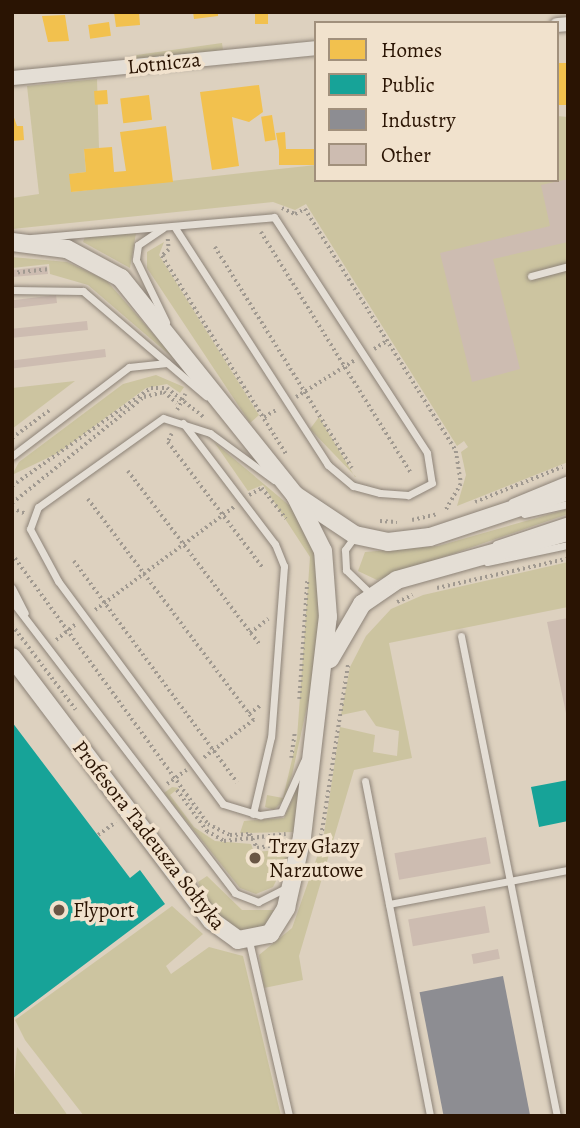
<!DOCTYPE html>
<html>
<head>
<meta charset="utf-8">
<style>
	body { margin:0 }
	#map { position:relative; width:580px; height:1128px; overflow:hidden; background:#ddd1bf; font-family:Alegreya,serif }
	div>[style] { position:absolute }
	.green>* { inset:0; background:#ccc4a0; transform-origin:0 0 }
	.homes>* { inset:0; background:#f2c14e; transform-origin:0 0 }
	.public>* { inset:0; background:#17a398 }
	.industry>* { inset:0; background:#8d8d92; transform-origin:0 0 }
	.building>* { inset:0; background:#cdbcb1; transform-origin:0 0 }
	.path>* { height:3.5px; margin-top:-1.75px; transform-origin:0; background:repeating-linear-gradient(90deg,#a09990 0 2px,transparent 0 5.5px) }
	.roads { filter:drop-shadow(0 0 2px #8d8378) drop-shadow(0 0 2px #8d8378) }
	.service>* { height:7px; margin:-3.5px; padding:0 3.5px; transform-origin:3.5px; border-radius:3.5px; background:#e4ded5 }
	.minor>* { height:14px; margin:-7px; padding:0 7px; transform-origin:7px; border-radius:7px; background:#e4ded5 }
	.tertiary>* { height:18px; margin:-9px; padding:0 9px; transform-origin:9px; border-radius:9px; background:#e4ded5 }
	.dots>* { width:19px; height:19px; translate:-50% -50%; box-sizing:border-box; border:4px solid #f1e2cd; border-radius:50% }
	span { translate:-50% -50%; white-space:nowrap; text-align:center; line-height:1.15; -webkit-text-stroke:7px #f1e2cd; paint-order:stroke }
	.street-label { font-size:21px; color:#2a1403 }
	.poi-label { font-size:21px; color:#2a1403 }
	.left { translate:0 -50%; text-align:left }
	.frame { position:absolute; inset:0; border:14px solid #2a1403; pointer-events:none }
	.legend { position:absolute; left:314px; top:21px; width:245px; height:161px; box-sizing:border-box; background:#f1e2cd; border:2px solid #a1907c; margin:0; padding:9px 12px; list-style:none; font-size:21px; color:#2a1403 }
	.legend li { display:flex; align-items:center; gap:14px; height:35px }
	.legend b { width:35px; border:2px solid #a1907c }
</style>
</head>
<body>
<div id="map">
	<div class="green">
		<i style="left:222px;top:43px;width:7px;height:88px;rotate:82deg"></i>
		<i style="clip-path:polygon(97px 79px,99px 148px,84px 149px,86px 172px,70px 174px,71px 192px,316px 165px,316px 180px,557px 180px,557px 116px,568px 117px,568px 462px,457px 506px,466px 475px,461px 452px,468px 447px,464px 441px,457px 446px,306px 204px,295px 210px,273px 202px,12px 229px,12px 198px,39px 194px,27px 86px)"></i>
		<i style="clip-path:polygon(136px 233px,130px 268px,83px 242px,85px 237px)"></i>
		<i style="clip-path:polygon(164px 242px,159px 255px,259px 415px,250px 423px,147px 268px,147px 252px)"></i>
		<i style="clip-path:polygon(12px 257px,67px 262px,106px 280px,179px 363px,88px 285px,50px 274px,49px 264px,12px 268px)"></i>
		<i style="clip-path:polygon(156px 375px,184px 387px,180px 393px,167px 384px,146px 388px,58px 453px,12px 475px,19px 462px,123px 384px)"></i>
		<i style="clip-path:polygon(75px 381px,12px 429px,12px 388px)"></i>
		<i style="clip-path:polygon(319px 417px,355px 477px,356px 477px,310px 429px)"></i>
		<i style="clip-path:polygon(214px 442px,290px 506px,314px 544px,323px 578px,315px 670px,292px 775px,284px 800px,274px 810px,265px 807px,267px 795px,283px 798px,297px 738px,310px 557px,263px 485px,248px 491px)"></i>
		<i style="clip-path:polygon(568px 509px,568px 514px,377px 580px,358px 571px,365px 552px,438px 546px)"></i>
		<i style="clip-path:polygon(568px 562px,568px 607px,389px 643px,412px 758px,354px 770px,299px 956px,303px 980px,264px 988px,259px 955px,292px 928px,323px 840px,340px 727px,375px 735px,373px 752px,397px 756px,399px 731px,376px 726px,365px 710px,341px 715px,350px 667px,366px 636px,391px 609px,423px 595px)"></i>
		<i style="clip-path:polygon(301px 779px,294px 832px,240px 833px,244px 821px,284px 818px)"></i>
		<i style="clip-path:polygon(172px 787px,179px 788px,170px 795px,194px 827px,215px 841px,251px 844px,254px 852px,292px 849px,273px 887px,256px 894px,240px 888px,164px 793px)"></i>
		<i style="clip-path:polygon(207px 876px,242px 910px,275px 910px,269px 924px,246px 933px,229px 928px,204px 898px,198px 882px)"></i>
		<i style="clip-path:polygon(172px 906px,203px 934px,166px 966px,171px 974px,209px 947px,243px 956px,281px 1116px,84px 1116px,25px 1040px,15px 1020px)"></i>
		<i style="clip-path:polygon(17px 1047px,59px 1103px,68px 1116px,18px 1116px,12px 1108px)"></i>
	</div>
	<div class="homes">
		<i style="clip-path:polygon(114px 12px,139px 12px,140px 25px,116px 27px)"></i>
		<i style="clip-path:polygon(193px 12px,218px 12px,218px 16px,194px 19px)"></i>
		<i style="left:255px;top:12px;width:13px;height:12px"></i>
		<i style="clip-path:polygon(65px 15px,69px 41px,48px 42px,42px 16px)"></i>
		<i style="left:109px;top:22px;width:14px;height:21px;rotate:82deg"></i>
		<i style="left:568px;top:63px;width:42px;height:11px;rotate:90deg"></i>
		<i style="clip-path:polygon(259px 85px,263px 112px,249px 122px,232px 117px,239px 166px,212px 170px,200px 92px)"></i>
		<i style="left:107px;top:90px;width:14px;height:13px;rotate:86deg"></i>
		<i style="left:149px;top:95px;width:25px;height:29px;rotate:83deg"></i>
		<i style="clip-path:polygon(12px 112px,17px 126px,23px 126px,24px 140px,12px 141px)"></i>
		<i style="left:272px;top:115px;width:25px;height:11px;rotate:81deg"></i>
		<i style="clip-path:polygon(166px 126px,173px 182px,71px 192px,69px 174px,86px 172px,84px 149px,112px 147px,114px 172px,126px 171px,120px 132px)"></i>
		<i style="clip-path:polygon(285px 132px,286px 149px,279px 150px,276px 133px)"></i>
		<i style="left:316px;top:149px;width:16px;height:37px;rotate:90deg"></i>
	</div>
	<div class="public">
		<i style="clip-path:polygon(12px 722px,130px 878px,140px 870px,165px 904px,12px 1019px)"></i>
		<i style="clip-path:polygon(568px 780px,568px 821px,539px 827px,531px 787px)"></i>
	</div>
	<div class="industry">
		<i style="left:503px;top:976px;width:143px;height:85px;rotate:79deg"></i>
	</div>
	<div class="building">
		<i style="clip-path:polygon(568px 179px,568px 242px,493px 259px,520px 369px,472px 382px,440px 253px,550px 226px,541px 185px)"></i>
		<i style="clip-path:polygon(47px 266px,48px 274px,12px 277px,12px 270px)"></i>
		<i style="left:56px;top:295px;width:8px;height:44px;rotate:83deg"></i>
		<i style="left:87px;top:321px;width:9px;height:75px;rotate:84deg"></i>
		<i style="left:105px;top:349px;width:8px;height:94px;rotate:83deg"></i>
		<i style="clip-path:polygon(568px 618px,568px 718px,567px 718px,547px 622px)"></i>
		<i style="left:486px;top:837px;width:27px;height:93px;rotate:80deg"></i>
		<i style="left:485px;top:906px;width:27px;height:78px;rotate:80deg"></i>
		<i style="left:498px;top:949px;width:10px;height:27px;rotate:79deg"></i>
	</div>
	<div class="path">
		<i style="left:282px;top:208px;width:14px;rotate:25deg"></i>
		<i style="left:295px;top:214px;width:11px;rotate:-27deg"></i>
		<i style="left:305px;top:209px;width:285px;rotate:58deg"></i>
		<i style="left:456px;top:451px;width:33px;rotate:81deg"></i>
		<i style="left:461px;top:484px;width:32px;rotate:120deg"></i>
		<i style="left:261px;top:232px;width:284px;rotate:58.1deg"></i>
		<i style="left:168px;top:239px;width:11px;rotate:85deg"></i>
		<i style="left:169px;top:250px;width:9px;rotate:139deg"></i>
		<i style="left:162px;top:256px;width:234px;rotate:57.9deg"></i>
		<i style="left:215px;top:247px;width:260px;rotate:58.2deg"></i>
		<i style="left:12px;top:273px;width:36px;rotate:-6deg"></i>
		<i style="left:374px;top:349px;width:15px;rotate:-32deg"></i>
		<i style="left:296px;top:397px;width:70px;rotate:-32.1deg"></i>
		<i style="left:177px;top:410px;width:18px;rotate:-63deg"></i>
		<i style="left:264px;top:417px;width:16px;rotate:-30deg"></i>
		<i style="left:172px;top:434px;width:9px;rotate:117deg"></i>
		<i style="left:168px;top:442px;width:158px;rotate:53deg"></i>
		<i style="left:12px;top:438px;width:49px;rotate:-36.6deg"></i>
		<i style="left:128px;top:471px;width:218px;rotate:52.8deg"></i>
		<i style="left:12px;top:486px;width:170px;rotate:-35.2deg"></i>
		<i style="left:151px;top:388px;width:16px"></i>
		<i style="left:167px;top:388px;width:48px;rotate:38.3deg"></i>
		<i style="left:249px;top:495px;width:15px;rotate:-28deg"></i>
		<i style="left:262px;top:488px;width:39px;rotate:52deg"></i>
		<i style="left:88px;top:499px;width:276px;rotate:53.1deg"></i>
		<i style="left:254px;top:720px;width:63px;rotate:142.8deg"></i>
		<i style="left:475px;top:502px;width:94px;rotate:-21.9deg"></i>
		<i style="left:12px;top:503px;width:169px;rotate:-38.8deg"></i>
		<i style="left:144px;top:397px;width:21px;rotate:-14deg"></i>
		<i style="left:164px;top:392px;width:17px;rotate:40deg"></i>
		<i style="left:12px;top:508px;width:15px;rotate:23deg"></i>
		<i style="left:412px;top:520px;width:27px;rotate:-13deg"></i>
		<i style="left:380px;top:521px;width:17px;rotate:3deg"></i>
		<i style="left:12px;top:554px;width:334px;rotate:54deg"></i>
		<i style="left:208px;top:824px;width:25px;rotate:27deg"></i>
		<i style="left:230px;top:835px;width:20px;rotate:-3deg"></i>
		<i style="left:250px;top:834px;width:16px;rotate:63deg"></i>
		<i style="left:257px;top:848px;width:27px;rotate:-10deg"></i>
		<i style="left:74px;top:561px;width:275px;rotate:53.6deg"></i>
		<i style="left:437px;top:588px;width:132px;rotate:-12.7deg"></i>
		<i style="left:397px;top:602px;width:17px;rotate:-24deg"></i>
		<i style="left:95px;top:610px;width:174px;rotate:-36.6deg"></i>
		<i style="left:12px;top:625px;width:106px;rotate:53deg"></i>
		<i style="left:250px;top:633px;width:23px;rotate:-38deg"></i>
		<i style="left:56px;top:640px;width:27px;rotate:-39deg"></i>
		<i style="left:299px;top:699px;width:118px;rotate:-86.1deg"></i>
		<i style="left:249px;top:714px;width:15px;rotate:-37deg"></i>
		<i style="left:291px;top:758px;width:27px;rotate:-82deg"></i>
		<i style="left:167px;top:784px;width:24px;rotate:-36deg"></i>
		<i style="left:177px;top:790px;width:51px;rotate:53.8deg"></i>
		<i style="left:207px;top:831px;width:20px;rotate:30deg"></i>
		<i style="left:224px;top:841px;width:62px;rotate:-6.4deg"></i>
		<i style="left:98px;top:835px;width:22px;rotate:-36deg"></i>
		<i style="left:321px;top:836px;width:174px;rotate:-81.1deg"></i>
	</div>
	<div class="roads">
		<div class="service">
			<i style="left:163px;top:228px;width:30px;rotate:146deg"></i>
			<i style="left:138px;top:245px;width:15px;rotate:98deg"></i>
			<i style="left:136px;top:260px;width:69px;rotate:64.2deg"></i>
			<i style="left:31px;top:238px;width:244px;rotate:-4.9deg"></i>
			<i style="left:274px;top:217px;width:281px;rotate:57deg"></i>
			<i style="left:427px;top:453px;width:30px;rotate:81deg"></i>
			<i style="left:432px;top:483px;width:27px;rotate:153deg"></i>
			<i style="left:408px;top:495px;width:28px;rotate:-176deg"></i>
			<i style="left:380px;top:493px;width:28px;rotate:-165deg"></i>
			<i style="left:353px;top:486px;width:33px;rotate:-140deg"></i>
			<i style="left:328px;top:465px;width:284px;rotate:-122.8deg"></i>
			<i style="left:531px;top:276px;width:38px;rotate:-15deg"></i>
			<i style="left:12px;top:290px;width:71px;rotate:0.8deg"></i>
			<i style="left:83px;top:291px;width:162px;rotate:40.5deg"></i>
			<i style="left:183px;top:423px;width:152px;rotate:52.8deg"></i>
			<i style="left:275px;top:544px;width:24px;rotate:68deg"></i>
			<i style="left:284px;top:566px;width:171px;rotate:94.3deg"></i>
			<i style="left:271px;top:737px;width:79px;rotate:103.2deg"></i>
			<i style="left:12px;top:456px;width:147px;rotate:-37.3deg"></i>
			<i style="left:129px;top:367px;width:38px;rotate:-6deg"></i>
			<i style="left:274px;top:480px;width:79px;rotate:-143.7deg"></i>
			<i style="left:210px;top:433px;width:49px;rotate:-162.3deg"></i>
			<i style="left:163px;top:418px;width:153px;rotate:144.5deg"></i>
			<i style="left:38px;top:507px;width:23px;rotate:110deg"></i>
			<i style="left:30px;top:529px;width:59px;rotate:61.7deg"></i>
			<i style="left:58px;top:581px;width:277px;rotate:53.5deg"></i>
			<i style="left:223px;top:804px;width:39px;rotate:17deg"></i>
			<i style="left:260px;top:815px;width:21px;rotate:-8deg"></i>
			<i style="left:281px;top:812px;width:56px;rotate:-65.7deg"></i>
			<i style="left:512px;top:502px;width:61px;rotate:-22.3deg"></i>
			<i style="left:524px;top:514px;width:45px;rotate:-12.8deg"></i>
			<i style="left:355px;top:536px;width:17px;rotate:126deg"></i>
			<i style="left:345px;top:550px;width:20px;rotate:87deg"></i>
			<i style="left:346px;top:570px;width:36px;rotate:44deg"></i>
			<i style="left:496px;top:544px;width:76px;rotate:-18.4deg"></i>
			<i style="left:487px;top:562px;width:83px;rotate:-11.9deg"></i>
			<i style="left:12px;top:588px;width:28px;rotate:63deg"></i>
			<i style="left:12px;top:601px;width:367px;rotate:52.6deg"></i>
			<i style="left:235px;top:893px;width:25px;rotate:21deg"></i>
			<i style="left:258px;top:902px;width:33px;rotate:-27deg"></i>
			<i style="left:461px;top:636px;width:490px;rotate:78.7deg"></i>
			<i style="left:365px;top:781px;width:341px;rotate:79deg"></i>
			<i style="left:389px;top:904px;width:182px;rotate:-10.8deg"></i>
			<i style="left:249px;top:941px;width:180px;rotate:77.1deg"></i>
		</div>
		<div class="minor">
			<i style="left:557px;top:25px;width:11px;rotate:-5deg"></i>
			<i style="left:12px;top:78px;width:305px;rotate:-5.6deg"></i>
		</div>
		<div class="tertiary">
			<i style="left:12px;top:242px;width:55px;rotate:7.3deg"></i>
			<i style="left:67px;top:249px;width:61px;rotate:28.2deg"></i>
			<i style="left:121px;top:278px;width:278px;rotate:51.3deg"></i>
			<i style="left:295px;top:495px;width:72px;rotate:33.7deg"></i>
			<i style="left:355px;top:535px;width:34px;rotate:12deg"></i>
			<i style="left:388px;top:542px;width:42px;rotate:-6.8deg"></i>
			<i style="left:430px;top:537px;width:145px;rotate:-18.4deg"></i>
			<i style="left:12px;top:657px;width:331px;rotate:52.9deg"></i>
			<i style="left:212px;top:921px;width:32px;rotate:36deg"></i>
			<i style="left:238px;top:940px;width:33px;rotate:-11deg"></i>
			<i style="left:270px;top:934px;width:31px;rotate:-58deg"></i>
			<i style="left:286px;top:908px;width:73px;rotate:-77.3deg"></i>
			<i style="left:302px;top:837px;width:222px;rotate:-83.3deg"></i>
			<i style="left:328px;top:617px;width:66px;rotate:-94.3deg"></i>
			<i style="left:323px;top:551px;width:63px;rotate:-116.6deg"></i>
			<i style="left:330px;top:659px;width:64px;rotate:-59.8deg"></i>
			<i style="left:362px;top:604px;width:42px;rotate:-34.4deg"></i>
			<i style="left:397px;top:580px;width:178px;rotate:-15.7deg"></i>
		</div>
	</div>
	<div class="dots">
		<i style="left:255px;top:858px;background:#695645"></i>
		<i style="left:59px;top:910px;background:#695645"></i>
	</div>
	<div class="street-label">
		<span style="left:164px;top:63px;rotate:-6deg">Lotnicza</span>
		<span style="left:149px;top:835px;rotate:52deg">Profesora Tadeusza Sołtyka</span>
	</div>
	<div class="poi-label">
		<span class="left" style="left:269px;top:858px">Trzy Głazy<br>Narzutowe</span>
		<span class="left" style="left:73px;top:910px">Flyport</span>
	</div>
	<div class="frame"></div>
	<ul class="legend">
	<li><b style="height:19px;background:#f2c14e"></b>Homes</li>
	<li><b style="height:19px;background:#17a398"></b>Public</li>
	<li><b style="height:19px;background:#8d8d92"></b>Industry</li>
	<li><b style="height:19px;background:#cdbcb1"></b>Other</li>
	</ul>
</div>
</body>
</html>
